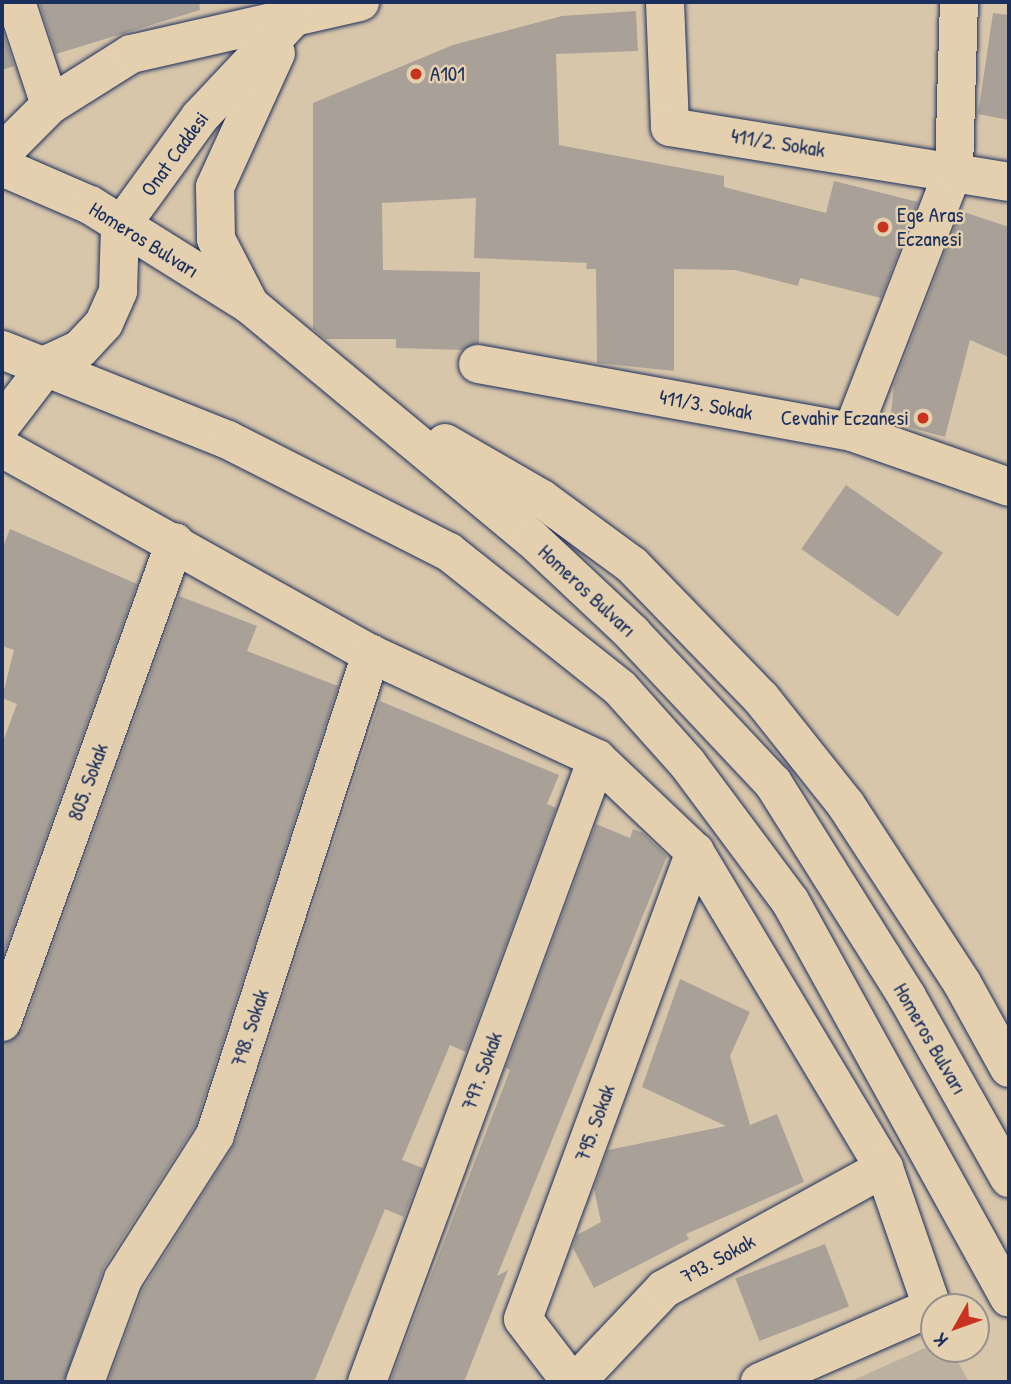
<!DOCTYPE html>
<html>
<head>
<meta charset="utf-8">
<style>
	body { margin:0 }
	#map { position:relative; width:1011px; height:1384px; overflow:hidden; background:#d8c6aa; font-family:"Patrick Hand",sans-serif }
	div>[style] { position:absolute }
	.green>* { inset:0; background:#bcb09f }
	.building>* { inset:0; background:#a9a197; transform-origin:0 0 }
	.roads { filter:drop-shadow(0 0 2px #1b2f5e) drop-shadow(0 0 2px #1b2f5e) }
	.minor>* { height:38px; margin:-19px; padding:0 19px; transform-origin:19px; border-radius:19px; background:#e4d0af }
	.major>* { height:38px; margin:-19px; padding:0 19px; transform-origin:19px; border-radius:19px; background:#e4d0af }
	.dots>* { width:19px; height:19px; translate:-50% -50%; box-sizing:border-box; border:4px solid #e4d0af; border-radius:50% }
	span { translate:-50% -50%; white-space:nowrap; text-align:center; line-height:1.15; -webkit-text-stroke:5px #e4d0af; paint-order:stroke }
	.poi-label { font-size:21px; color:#1b2f5e }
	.left { translate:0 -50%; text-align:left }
	.right { translate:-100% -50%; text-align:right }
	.street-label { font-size:21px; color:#1b2f5e }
	.frame { position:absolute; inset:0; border:4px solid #1b2f5e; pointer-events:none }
	.north { position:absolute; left:920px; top:1293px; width:70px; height:70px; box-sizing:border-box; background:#e4d0af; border:2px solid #94908f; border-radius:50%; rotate:230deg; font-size:19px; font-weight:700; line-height:28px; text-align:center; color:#1b2f5e }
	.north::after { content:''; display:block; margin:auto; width:24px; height:32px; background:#c8321e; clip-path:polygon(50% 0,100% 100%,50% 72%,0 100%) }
</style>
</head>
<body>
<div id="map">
	<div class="green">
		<i style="clip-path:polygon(934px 1344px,934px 1349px,951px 1349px,969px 1382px,849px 1382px)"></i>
	</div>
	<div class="building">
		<i style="clip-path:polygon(39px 2px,199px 2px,200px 10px,56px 54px)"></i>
		<i style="clip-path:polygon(636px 11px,638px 51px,556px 54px,559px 145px,724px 176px,724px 187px,826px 213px,834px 181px,918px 202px,881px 298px,800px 278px,798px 286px,735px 270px,674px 269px,674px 371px,597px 363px,596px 269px,586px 269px,587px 263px,474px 258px,476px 198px,382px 203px,383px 270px,480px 272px,479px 343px,462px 350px,396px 348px,396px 339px,326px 339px,313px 329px,313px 103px,453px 45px,562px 16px)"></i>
		<i style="clip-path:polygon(993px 13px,1009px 15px,1009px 120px,978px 114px)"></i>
		<i style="clip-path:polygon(2px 29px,14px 66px,2px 70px)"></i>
		<i style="clip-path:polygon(961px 211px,1009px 227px,1009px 357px,970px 340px,945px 437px,890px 422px,894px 385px)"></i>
		<i style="left:846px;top:485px;width:118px;height:78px;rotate:35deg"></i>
		<i style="clip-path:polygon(10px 529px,137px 584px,2px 958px,2px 744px,17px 704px,2px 698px,14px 650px,2px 646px,2px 549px)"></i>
		<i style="clip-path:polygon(179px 596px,257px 626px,247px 651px,338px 686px,195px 1126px,104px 1267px,64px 1382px,2px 1382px,2px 1043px,23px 1029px)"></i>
		<i style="clip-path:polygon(380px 701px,559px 775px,547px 804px,556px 808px,466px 1052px,450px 1045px,402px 1160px,423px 1168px,404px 1217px,385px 1209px,314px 1382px,108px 1382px,143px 1289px,236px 1142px)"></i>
		<i style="clip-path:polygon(596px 824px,630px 838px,633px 829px,643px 833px,667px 856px,497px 1276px,508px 1270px,464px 1382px,390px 1382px,510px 1070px,506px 1068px)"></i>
		<i style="clip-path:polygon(680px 979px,750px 1012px,730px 1056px,750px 1125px,777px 1114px,804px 1182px,686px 1234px,689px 1239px,594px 1288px,573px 1248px,577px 1235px,601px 1222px,594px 1189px,608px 1150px,726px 1126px,642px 1087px)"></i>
		<i style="left:825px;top:1244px;width:67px;height:96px;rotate:69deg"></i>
	</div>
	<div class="roads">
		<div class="minor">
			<i style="left:16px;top:2px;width:108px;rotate:71.7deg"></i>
			<i style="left:665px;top:2px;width:125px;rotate:87.7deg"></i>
			<i style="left:670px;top:127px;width:343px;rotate:9.2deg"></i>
			<i style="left:478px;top:364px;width:380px;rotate:10.3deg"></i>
			<i style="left:852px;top:432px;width:166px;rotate:19.3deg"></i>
			<i style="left:2px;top:424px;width:76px;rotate:-52.5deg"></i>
			<i style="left:852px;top:432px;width:282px;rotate:-68.8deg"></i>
			<i style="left:954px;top:169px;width:167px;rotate:-88.3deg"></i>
			<i style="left:2px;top:448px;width:423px;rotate:29.2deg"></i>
			<i style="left:371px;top:654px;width:249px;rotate:24.9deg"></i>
			<i style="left:597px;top:759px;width:135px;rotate:43.5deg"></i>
			<i style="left:695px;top:852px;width:368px;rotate:59.1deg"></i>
			<i style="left:884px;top:1168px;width:147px;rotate:70.9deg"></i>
			<i style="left:932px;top:1307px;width:188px;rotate:156.4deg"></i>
			<i style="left:2px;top:1022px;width:510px;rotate:-70.18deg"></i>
			<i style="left:85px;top:1382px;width:110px;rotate:-69.7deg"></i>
			<i style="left:123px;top:1279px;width:171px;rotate:-57.4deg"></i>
			<i style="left:215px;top:1135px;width:506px;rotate:-72.03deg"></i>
			<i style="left:367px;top:1382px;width:664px;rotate:-69.74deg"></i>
			<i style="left:571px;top:1382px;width:79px;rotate:-127.3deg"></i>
			<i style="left:523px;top:1319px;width:498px;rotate:-69.8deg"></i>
			<i style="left:576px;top:1382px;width:128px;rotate:-46.6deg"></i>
			<i style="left:664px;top:1289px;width:251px;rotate:-28.8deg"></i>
		</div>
		<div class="major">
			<i style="left:2px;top:153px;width:68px;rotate:-45deg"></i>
			<i style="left:50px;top:105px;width:96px;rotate:-32.2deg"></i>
			<i style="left:131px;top:54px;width:235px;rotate:-12.8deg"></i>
			<i style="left:2px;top:167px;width:96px;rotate:23.4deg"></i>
			<i style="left:90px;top:205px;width:189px;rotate:32deg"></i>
			<i style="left:250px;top:305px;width:365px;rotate:39.7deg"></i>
			<i style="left:531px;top:538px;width:139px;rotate:43.2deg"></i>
			<i style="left:632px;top:633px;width:206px;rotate:46.8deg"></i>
			<i style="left:773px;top:783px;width:252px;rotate:57.9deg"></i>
			<i style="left:907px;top:997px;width:208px;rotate:60.6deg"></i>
			<i style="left:250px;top:305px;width:74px;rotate:-117.3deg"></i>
			<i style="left:216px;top:239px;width:52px;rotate:-91.1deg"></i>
			<i style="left:215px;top:187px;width:147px;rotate:-65.5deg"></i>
			<i style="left:2px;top:350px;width:243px;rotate:21.7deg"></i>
			<i style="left:228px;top:440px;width:248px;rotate:26.9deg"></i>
			<i style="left:449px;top:552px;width:218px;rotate:38.5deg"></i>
			<i style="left:620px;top:688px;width:101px;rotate:48.2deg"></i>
			<i style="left:687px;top:763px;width:172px;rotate:53.3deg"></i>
			<i style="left:790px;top:901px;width:453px;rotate:61.1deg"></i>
			<i style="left:48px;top:364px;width:35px;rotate:-25deg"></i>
			<i style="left:80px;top:349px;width:35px;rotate:-47deg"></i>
			<i style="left:104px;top:323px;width:35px;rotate:-66deg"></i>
			<i style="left:118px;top:291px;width:64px;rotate:-88.2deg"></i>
			<i style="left:120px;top:227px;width:136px;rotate:-54deg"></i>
			<i style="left:200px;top:117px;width:133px;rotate:-46.8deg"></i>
			<i style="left:445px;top:443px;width:112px;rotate:30deg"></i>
			<i style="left:542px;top:499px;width:112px;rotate:36.3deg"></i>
			<i style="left:632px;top:565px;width:185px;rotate:45.9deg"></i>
			<i style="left:761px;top:698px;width:137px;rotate:51.5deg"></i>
			<i style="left:846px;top:805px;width:212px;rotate:56.9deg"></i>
			<i style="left:962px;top:983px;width:97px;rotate:61.1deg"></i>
		</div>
	</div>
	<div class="dots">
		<i style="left:416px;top:74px;background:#c8321e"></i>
		<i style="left:883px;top:227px;background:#c8321e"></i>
		<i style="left:923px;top:418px;background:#c8321e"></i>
	</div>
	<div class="poi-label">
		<span class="left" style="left:430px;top:74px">A101</span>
		<span class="left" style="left:897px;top:227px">Ege Aras<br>Eczanesi</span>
		<span class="right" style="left:909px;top:418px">Cevahir Eczanesi</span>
	</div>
	<div class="street-label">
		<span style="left:778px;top:143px;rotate:9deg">411/2. Sokak</span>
		<span style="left:175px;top:154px;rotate:-54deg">Onat Caddesi</span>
		<span style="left:144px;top:240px;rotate:32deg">Homeros Bulvarı</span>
		<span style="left:706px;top:405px;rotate:10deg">411/3. Sokak</span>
		<span style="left:587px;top:591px;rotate:43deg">Homeros Bulvarı</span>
		<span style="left:88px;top:782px;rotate:-70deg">805. Sokak</span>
		<span style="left:250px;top:1028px;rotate:-72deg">798. Sokak</span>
		<span style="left:930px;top:1039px;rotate:60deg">Homeros Bulvarı</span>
		<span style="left:482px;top:1071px;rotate:-70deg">797. Sokak</span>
		<span style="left:595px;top:1123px;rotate:-70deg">795. Sokak</span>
		<span style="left:718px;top:1259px;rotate:-29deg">793. Sokak</span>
	</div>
	<div class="frame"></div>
	<div class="north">K</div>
</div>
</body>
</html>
